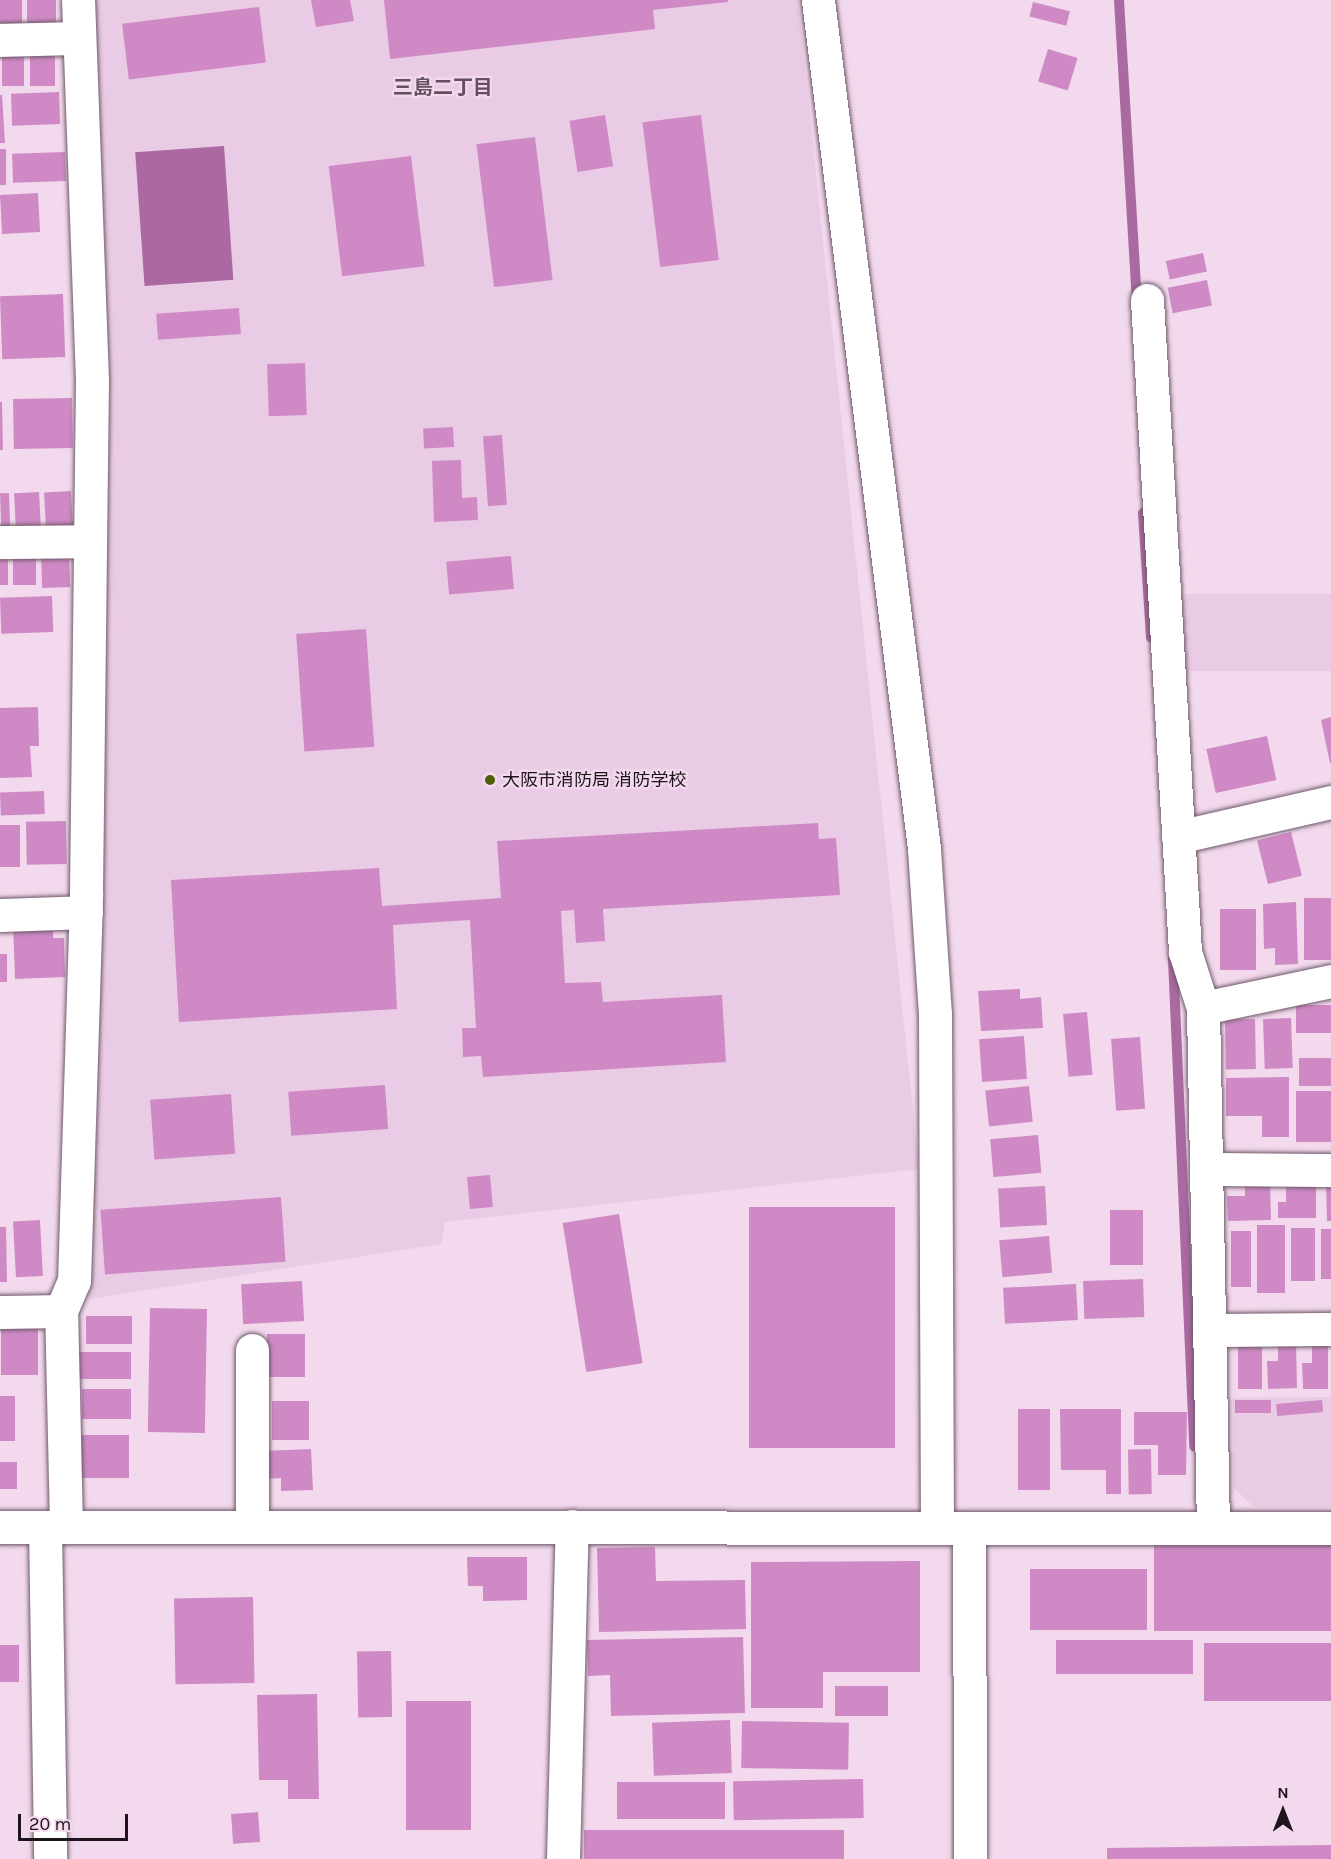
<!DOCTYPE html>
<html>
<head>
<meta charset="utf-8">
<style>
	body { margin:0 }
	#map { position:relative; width:1331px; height:1859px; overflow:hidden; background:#f2d9ed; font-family:Karla,"Noto Sans JP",sans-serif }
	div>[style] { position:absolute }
	.built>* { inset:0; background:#eacbe5; transform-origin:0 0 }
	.water>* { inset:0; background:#ab69a2; transform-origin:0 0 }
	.stream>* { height:10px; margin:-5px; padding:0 5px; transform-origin:5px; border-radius:5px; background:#ab69a2 }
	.building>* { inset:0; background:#cf8ac5; transform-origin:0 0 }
	.roads { filter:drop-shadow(0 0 2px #6e596a) drop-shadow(0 0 2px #6e596a) }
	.minor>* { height:33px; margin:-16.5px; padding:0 16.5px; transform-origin:16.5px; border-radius:16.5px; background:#fff }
	.dots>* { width:16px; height:16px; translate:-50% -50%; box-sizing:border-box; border:3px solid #f2d9ed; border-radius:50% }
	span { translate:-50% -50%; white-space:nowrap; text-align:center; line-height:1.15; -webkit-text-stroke:4.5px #f2d9ed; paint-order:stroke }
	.poi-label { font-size:18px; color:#1e151c }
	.left { translate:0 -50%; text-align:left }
	.neighbourhood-label { font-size:20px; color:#644f60; font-weight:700 }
	.north { position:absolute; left:1253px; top:1781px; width:60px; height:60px; -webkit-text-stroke:4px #f2d9ed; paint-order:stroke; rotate:0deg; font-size:16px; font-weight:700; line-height:24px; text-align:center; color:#1e151c }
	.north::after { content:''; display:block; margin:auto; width:21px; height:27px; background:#1e151c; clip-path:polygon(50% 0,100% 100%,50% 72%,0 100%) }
	.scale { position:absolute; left:18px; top:1814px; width:110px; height:27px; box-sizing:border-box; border:3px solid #1e151c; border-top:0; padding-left:8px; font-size:18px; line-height:21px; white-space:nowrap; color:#1e151c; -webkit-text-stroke:4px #f2d9ed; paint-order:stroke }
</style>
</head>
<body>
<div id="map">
	<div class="built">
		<i style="clip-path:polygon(91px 0,798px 0,919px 1169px,445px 1222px,441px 1244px,89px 1299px,110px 391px)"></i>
		<i style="left:1331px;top:594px;width:77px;height:163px;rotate:90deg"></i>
		<i style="clip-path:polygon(1331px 1397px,1331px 1507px,1254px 1507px,1233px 1487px,1233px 1398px)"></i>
	</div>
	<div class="water">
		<i style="left:224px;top:146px;width:134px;height:89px;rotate:86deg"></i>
	</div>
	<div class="stream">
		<i style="left:1119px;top:0;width:301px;rotate:86.6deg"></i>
		<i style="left:1143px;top:513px;width:125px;rotate:86.3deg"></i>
		<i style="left:1173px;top:959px;width:488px;rotate:87.5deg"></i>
	</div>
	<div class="building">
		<i style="left:0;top:0;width:22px;height:23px"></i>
		<i style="left:27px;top:0;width:29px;height:23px"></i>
		<i style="clip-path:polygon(311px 0,350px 0,354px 21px,316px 27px)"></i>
		<i style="clip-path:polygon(384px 0,728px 0,728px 2px,653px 10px,655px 29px,390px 59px)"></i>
		<i style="left:1033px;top:2px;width:38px;height:15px;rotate:14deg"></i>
		<i style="left:259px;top:7px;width:56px;height:138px;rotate:83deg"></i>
		<i style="left:2px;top:49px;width:22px;height:37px"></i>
		<i style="left:30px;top:49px;width:25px;height:37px"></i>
		<i style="left:1048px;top:49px;width:31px;height:34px;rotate:17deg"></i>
		<i style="left:59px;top:92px;width:32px;height:48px;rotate:88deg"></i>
		<i style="clip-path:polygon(0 95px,2px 95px,5px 143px,0 143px)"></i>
		<i style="left:605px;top:115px;width:52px;height:36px;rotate:81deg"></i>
		<i style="left:701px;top:115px;width:146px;height:59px;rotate:83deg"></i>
		<i style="left:535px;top:137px;width:144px;height:59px;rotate:83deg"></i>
		<i style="left:0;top:149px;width:6px;height:36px"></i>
		<i style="left:65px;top:152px;width:29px;height:53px;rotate:88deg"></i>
		<i style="left:411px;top:156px;width:111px;height:83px;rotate:83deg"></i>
		<i style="left:38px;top:193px;width:39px;height:38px;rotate:87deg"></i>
		<i style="left:1203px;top:253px;width:19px;height:38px;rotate:78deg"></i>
		<i style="left:1207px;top:280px;width:26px;height:40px;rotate:79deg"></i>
		<i style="left:63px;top:294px;width:63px;height:63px;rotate:88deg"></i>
		<i style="left:239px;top:308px;width:26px;height:83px;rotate:86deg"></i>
		<i style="left:305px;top:363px;width:52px;height:38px;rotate:88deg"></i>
		<i style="left:72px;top:398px;width:50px;height:59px;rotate:89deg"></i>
		<i style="clip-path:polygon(0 402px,2px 402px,3px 450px,0 450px)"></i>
		<i style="left:453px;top:427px;width:20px;height:30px;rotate:87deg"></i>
		<i style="left:502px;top:435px;width:70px;height:19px;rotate:86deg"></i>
		<i style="clip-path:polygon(461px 460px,462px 498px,477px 497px,478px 520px,434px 522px,432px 461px)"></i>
		<i style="left:71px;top:491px;width:37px;height:27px;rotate:87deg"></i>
		<i style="left:39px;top:492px;width:36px;height:25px;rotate:87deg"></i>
		<i style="left:9px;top:493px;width:37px;height:9px;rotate:88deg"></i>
		<i style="left:69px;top:554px;width:33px;height:28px;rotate:88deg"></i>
		<i style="left:0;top:555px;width:8px;height:30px"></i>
		<i style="left:13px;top:555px;width:23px;height:30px"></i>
		<i style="left:511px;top:556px;width:33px;height:65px;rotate:85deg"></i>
		<i style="left:52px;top:596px;width:36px;height:52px;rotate:88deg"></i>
		<i style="left:366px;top:629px;width:118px;height:70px;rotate:86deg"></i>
		<i style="clip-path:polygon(38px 707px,39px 746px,30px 746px,32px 777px,0 778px,0 708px)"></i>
		<i style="clip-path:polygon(1331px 717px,1331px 763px,1330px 763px,1321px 720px)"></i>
		<i style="left:1267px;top:736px;width:45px;height:62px;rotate:78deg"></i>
		<i style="left:44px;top:791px;width:23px;height:44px;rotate:88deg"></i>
		<i style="left:66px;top:821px;width:43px;height:40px;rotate:89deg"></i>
		<i style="clip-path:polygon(818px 823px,819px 839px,836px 838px,840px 895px,603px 909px,605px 941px,576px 943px,574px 910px,561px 911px,565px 983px,601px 982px,603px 1002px,722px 995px,726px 1062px,483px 1077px,481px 1056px,463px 1057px,462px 1028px,476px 1028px,470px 920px,393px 925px,397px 1009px,179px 1022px,171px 880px,379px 868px,382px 906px,501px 898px,497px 841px)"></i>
		<i style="left:0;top:825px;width:20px;height:42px"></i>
		<i style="left:1291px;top:832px;width:45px;height:35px;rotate:76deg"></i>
		<i style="left:1331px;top:898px;width:62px;height:27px;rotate:90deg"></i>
		<i style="clip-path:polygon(1296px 902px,1298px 964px,1275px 965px,1275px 948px,1264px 949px,1263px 904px)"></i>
		<i style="left:1220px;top:909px;width:36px;height:61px"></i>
		<i style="clip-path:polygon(53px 922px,53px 938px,64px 938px,65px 977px,15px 979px,13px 923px)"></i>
		<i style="left:0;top:954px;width:7px;height:28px"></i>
		<i style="clip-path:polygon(1020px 989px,1020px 999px,1041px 997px,1043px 1028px,981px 1031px,978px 991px)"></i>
		<i style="left:1331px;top:1005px;width:28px;height:35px;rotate:90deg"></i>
		<i style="left:1087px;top:1012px;width:63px;height:24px;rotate:85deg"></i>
		<i style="left:1291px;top:1018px;width:50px;height:28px;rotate:88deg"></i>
		<i style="left:1255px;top:1019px;width:50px;height:30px;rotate:89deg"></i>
		<i style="left:1024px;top:1036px;width:43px;height:45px;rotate:86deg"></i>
		<i style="left:1140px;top:1037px;width:72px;height:29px;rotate:86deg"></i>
		<i style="left:1299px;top:1058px;width:32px;height:28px"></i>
		<i style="clip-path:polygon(1289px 1077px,1289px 1137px,1262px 1137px,1262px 1116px,1226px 1116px,1226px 1078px)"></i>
		<i style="left:385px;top:1085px;width:44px;height:97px;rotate:86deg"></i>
		<i style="left:1029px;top:1086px;width:36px;height:44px;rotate:84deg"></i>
		<i style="left:1331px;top:1091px;width:51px;height:35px;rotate:90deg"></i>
		<i style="left:231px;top:1094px;width:60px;height:81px;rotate:86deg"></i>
		<i style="left:1038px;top:1135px;width:38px;height:48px;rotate:85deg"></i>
		<i style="left:490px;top:1175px;width:32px;height:23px;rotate:85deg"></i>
		<i style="clip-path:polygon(1245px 1181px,1270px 1181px,1271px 1220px,1228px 1221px,1227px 1196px,1245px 1196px)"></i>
		<i style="clip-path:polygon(1286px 1182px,1316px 1182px,1316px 1218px,1278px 1218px,1278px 1202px,1286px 1202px)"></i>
		<i style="clip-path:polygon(1326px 1184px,1331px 1184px,1331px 1221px,1327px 1221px)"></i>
		<i style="left:1045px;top:1186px;width:39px;height:47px;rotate:87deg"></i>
		<i style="left:281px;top:1197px;width:65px;height:181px;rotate:86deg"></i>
		<i style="left:749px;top:1207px;width:146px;height:241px"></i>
		<i style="left:1110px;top:1210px;width:33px;height:55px"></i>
		<i style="left:619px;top:1214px;width:151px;height:57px;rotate:81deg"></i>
		<i style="left:40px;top:1220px;width:56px;height:27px;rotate:87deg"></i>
		<i style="left:1257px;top:1225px;width:28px;height:68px"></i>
		<i style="clip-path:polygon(0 1227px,6px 1227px,7px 1282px,0 1282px)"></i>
		<i style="left:1291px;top:1228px;width:24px;height:53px"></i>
		<i style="left:1321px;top:1229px;width:10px;height:50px"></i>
		<i style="left:1231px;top:1231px;width:20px;height:56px"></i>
		<i style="left:1049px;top:1236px;width:37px;height:50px;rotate:85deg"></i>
		<i style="left:1143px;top:1279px;width:38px;height:60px;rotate:88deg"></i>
		<i style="left:302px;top:1281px;width:40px;height:61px;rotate:87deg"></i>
		<i style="left:1076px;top:1284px;width:36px;height:73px;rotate:87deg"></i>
		<i style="left:150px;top:1308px;width:57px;height:124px;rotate:1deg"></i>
		<i style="left:86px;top:1316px;width:46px;height:28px"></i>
		<i style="left:1px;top:1325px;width:37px;height:50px"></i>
		<i style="left:267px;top:1334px;width:38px;height:43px"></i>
		<i style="clip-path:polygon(1312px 1338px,1328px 1338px,1328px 1389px,1303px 1389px,1302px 1363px,1312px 1363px)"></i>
		<i style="clip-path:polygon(1278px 1341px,1296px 1341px,1297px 1388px,1268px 1389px,1267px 1361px,1278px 1361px)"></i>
		<i style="left:1238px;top:1347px;width:24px;height:42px"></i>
		<i style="left:76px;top:1352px;width:55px;height:27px"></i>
		<i style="left:82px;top:1389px;width:49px;height:30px"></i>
		<i style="left:0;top:1396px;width:15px;height:45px"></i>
		<i style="left:1271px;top:1400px;width:13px;height:36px;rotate:90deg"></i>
		<i style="left:1322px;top:1400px;width:12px;height:46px;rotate:85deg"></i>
		<i style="left:272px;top:1401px;width:37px;height:39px"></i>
		<i style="left:1018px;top:1409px;width:32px;height:81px"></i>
		<i style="clip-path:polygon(1060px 1409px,1121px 1409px,1121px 1494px,1106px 1494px,1106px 1470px,1061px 1470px)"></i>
		<i style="clip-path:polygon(1134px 1412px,1187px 1412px,1186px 1475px,1158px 1475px,1158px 1445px,1134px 1445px)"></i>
		<i style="left:79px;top:1435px;width:50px;height:43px"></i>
		<i style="clip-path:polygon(311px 1449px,313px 1490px,281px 1491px,281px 1478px,264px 1479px,263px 1451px)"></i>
		<i style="left:1151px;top:1449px;width:45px;height:23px;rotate:89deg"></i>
		<i style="left:0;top:1462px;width:17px;height:27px"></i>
		<i style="left:1331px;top:1542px;width:89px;height:177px;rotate:90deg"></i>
		<i style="clip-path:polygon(655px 1547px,656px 1581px,745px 1580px,746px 1629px,599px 1632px,597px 1548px)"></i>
		<i style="clip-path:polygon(467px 1557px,527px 1557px,527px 1600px,483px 1601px,483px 1586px,468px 1586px)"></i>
		<i style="clip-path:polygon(920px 1561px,920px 1672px,823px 1672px,823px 1708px,751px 1708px,751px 1562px)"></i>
		<i style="left:1030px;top:1569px;width:117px;height:61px"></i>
		<i style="left:253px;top:1597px;width:86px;height:79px;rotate:89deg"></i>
		<i style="clip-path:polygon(743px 1637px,745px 1713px,611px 1716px,610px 1675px,588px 1676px,587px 1640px)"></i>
		<i style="left:1056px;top:1640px;width:137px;height:34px"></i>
		<i style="left:1331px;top:1643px;width:58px;height:127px;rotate:90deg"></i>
		<i style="left:0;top:1645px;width:19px;height:37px"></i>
		<i style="left:391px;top:1651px;width:66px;height:34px;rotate:89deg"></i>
		<i style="left:835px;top:1686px;width:53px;height:30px"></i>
		<i style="clip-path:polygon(317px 1694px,319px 1799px,288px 1799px,288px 1780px,259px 1780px,257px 1695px)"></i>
		<i style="left:471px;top:1701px;width:129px;height:65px;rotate:90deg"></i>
		<i style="left:730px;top:1720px;width:53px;height:78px;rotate:88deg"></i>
		<i style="left:742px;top:1721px;width:107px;height:47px;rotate:1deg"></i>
		<i style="left:863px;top:1779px;width:39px;height:130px;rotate:89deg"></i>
		<i style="left:617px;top:1782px;width:108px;height:37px"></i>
		<i style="left:258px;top:1812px;width:30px;height:27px;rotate:86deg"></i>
		<i style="left:844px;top:1830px;width:29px;height:260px;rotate:90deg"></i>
		<i style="clip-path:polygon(1331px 1845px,1331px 1859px,1107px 1859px,1107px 1848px)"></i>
	</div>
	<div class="roads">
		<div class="minor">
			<i style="left:818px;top:0;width:856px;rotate:82.88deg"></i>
			<i style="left:924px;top:849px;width:165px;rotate:86.2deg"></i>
			<i style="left:935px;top:1014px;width:514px;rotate:89.78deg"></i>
			<i style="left:0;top:40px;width:79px;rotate:-1.5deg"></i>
			<i style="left:1147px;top:300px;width:653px;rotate:86.66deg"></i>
			<i style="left:1185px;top:952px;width:59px;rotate:72.2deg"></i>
			<i style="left:1203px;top:1008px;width:520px;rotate:88.9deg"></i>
			<i style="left:0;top:542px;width:90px;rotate:-0.6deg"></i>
			<i style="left:1178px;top:837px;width:157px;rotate:-12.9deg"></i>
			<i style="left:0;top:915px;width:86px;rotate:-2deg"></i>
			<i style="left:1203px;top:1008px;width:131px;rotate:-11.9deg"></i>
			<i style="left:1206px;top:1169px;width:125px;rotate:0.5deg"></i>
			<i style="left:0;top:1312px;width:61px;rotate:-0.9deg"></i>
			<i style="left:1209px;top:1330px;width:122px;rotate:-0.5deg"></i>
			<i style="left:252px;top:1350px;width:176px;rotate:90deg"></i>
			<i style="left:66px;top:1526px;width:215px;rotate:-91.3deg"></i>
			<i style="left:61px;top:1311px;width:33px;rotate:-67deg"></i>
			<i style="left:74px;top:1281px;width:389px;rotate:-88.2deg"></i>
			<i style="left:86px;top:892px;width:512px;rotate:-89.33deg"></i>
			<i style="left:92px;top:380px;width:380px;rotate:-92.1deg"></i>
			<i style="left:0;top:1527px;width:1331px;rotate:0.04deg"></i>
			<i style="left:45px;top:1527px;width:332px;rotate:89.1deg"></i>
			<i style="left:969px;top:1529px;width:330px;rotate:89.8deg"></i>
			<i style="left:563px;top:1859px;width:333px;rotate:-88.5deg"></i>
		</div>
	</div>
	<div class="dots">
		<i style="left:490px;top:780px;background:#4e6006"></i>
	</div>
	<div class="poi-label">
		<span class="left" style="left:502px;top:780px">大阪市消防局 消防学校</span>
	</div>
	<div class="neighbourhood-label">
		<span style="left:443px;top:87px">三島二丁目</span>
	</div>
	<div class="north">N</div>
	<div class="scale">20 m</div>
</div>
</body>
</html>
